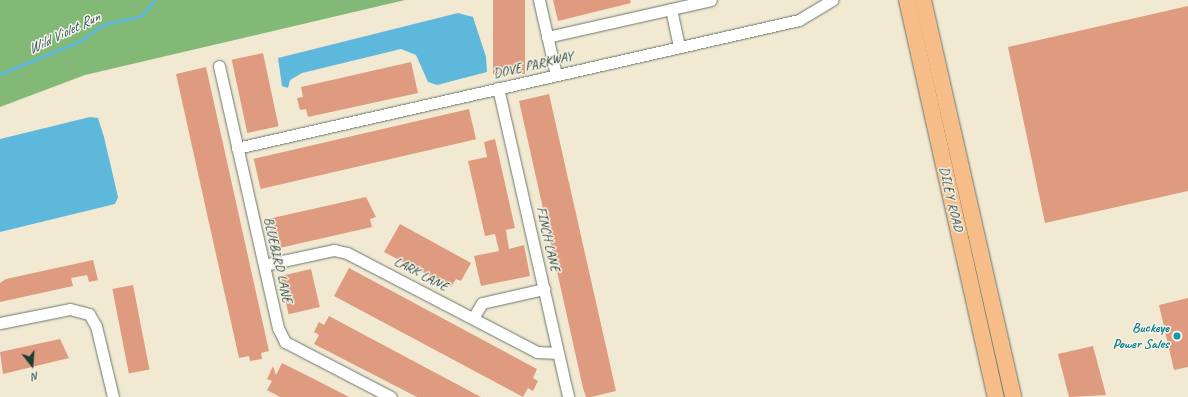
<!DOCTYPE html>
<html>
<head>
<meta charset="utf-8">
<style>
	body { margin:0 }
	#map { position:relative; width:1188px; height:397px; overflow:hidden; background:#f2e9d3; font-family:Caveat,sans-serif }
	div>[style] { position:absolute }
	.forest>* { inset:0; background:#83b976 }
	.water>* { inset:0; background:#5eb8dc }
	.stream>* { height:3px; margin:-1.5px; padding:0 1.5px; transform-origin:1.5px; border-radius:1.5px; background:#5eb8dc }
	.building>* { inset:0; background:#df9b7f; transform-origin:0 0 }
	.roads { filter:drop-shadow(0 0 1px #69796c) drop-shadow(0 0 1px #69796c) }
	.minor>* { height:11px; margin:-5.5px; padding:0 5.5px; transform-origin:5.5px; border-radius:5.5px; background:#fff }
	.highway>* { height:16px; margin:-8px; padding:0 8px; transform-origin:8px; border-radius:8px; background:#f7bd88 }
	.dots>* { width:11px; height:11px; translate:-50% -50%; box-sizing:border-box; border:2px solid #f7f3e8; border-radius:50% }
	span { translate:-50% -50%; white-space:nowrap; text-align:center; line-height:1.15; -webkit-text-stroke:3px #f7f3e8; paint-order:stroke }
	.street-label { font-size:14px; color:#1f3d34 }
	.culture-label { font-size:14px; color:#0d838f; font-weight:700 }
	.right { translate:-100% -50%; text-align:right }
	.water-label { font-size:15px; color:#2f5c5e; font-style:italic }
	.north { position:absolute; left:12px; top:345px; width:40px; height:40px; -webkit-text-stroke:3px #f7f3e8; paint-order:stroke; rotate:163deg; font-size:11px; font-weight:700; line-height:16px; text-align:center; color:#1f3d34 }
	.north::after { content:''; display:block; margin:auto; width:14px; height:18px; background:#1f3d34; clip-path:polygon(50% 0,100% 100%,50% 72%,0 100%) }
</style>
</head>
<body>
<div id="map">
	<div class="forest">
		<i style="clip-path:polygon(0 0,405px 0,85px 75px,0 107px)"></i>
	</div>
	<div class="water">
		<i style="clip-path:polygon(458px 13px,473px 17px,486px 57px,487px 72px,437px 85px,428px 82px,416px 55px,401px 49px,302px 73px,290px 80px,288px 88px,282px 86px,278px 58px)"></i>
		<i style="clip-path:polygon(90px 117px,98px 118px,104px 137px,118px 197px,115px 204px,0 232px,0 139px)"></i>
	</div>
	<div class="stream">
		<i style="left:0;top:74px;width:87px;rotate:-22.4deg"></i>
		<i style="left:80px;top:41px;width:29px;rotate:-35deg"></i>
		<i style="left:104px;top:24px;width:38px;rotate:-12deg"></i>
		<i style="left:141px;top:16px;width:21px;rotate:-49deg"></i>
	</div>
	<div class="building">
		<i style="left:493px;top:0;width:32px;height:74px"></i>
		<i style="clip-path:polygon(553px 0,630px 0,631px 3px,558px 21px)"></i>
		<i style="clip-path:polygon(1188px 6px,1188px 191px,1045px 223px,1008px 47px)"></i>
		<i style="left:263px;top:53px;width:75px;height:32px;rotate:78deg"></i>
		<i style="clip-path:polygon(411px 62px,418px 93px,308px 117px,306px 109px,300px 110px,297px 98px,303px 97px,301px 87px)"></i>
		<i style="clip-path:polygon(206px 67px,269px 351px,261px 353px,262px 359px,250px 361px,249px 356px,239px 358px,176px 74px)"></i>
		<i style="clip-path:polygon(549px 94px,616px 391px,591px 397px,586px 397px,583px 388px,519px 101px)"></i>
		<i style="left:469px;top:109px;width:31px;height:221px;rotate:77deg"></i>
		<i style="clip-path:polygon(495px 139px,515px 228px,506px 230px,509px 249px,524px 245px,530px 276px,481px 286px,474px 256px,499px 251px,495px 234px,485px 236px,468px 161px,487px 157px,484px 142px)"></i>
		<i style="clip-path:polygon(366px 197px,376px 217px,370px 219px,372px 227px,275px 249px,268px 219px)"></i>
		<i style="clip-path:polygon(400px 224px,471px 263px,461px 281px,456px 279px,451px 287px,384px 252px)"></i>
		<i style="clip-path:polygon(93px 260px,98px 280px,89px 282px,87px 275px,71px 278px,73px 286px,0 302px,0 283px,6px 279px)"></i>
		<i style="clip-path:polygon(349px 268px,537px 369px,533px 378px,538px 381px,533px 391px,528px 388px,523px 397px,334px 296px)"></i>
		<i style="left:311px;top:269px;width:39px;height:32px;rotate:77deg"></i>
		<i style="left:133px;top:285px;width:86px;height:21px;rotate:79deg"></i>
		<i style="clip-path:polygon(1188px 298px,1188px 367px,1174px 370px,1159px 305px)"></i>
		<i style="clip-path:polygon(329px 316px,402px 355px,481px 397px,417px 397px,314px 344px,319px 335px,314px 332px,319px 322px,324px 325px)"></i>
		<i style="clip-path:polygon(60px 339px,69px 358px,3px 374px,0 352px)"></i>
		<i style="clip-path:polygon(1093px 346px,1106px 395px,1069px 397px,1058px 354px)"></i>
		<i style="clip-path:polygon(282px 363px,314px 379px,349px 397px,280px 397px,267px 390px,272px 381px,267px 379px,273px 366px,276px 375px)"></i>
	</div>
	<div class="roads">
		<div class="minor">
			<i style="left:539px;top:0;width:77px;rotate:77.2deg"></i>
			<i style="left:671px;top:9px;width:39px;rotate:78deg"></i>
			<i style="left:547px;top:37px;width:168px;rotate:-12.7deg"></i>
			<i style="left:219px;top:66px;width:269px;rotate:77.3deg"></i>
			<i style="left:278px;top:328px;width:16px;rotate:63deg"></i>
			<i style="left:285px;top:342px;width:119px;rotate:27.4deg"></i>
			<i style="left:498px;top:88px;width:317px;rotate:77.2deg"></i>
			<i style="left:237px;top:148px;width:576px;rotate:-12.83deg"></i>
			<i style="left:799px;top:20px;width:39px;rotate:-31deg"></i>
			<i style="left:264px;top:265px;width:72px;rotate:-12.1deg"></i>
			<i style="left:334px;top:250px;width:13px;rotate:13deg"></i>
			<i style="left:347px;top:253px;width:214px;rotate:27.5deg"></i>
			<i style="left:537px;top:352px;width:21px;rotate:3deg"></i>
			<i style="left:473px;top:318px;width:17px;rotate:-59deg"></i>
			<i style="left:482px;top:303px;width:64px;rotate:-12.7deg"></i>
			<i style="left:0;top:323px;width:71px;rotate:-11.3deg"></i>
			<i style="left:70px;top:309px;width:20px;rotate:15deg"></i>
			<i style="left:89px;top:314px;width:14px;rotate:60deg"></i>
			<i style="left:96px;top:326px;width:73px;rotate:76.5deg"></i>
		</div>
		<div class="highway">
			<i style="left:907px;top:0;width:407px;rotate:77.4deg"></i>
			<i style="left:923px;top:0;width:407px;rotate:77.2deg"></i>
		</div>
	</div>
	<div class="dots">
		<i style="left:1177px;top:336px;background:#0f9aa8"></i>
	</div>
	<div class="street-label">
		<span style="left:533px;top:65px;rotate:-13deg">DOVE PARKWAY</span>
		<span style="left:951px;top:199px;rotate:77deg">DILEY ROAD</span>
		<span style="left:548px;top:239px;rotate:77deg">FINCH LANE</span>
		<span style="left:278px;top:260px;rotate:77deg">BLUEBIRD LANE</span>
		<span style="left:421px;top:274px;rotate:28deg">LARK LANE</span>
	</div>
	<div class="culture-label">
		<span class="right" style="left:1169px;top:336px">Buckeye<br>Power Sales</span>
	</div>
	<div class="water-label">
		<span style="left:64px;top:33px;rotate:-26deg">Wild Violet Run</span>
	</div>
	<div class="north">N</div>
</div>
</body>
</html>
